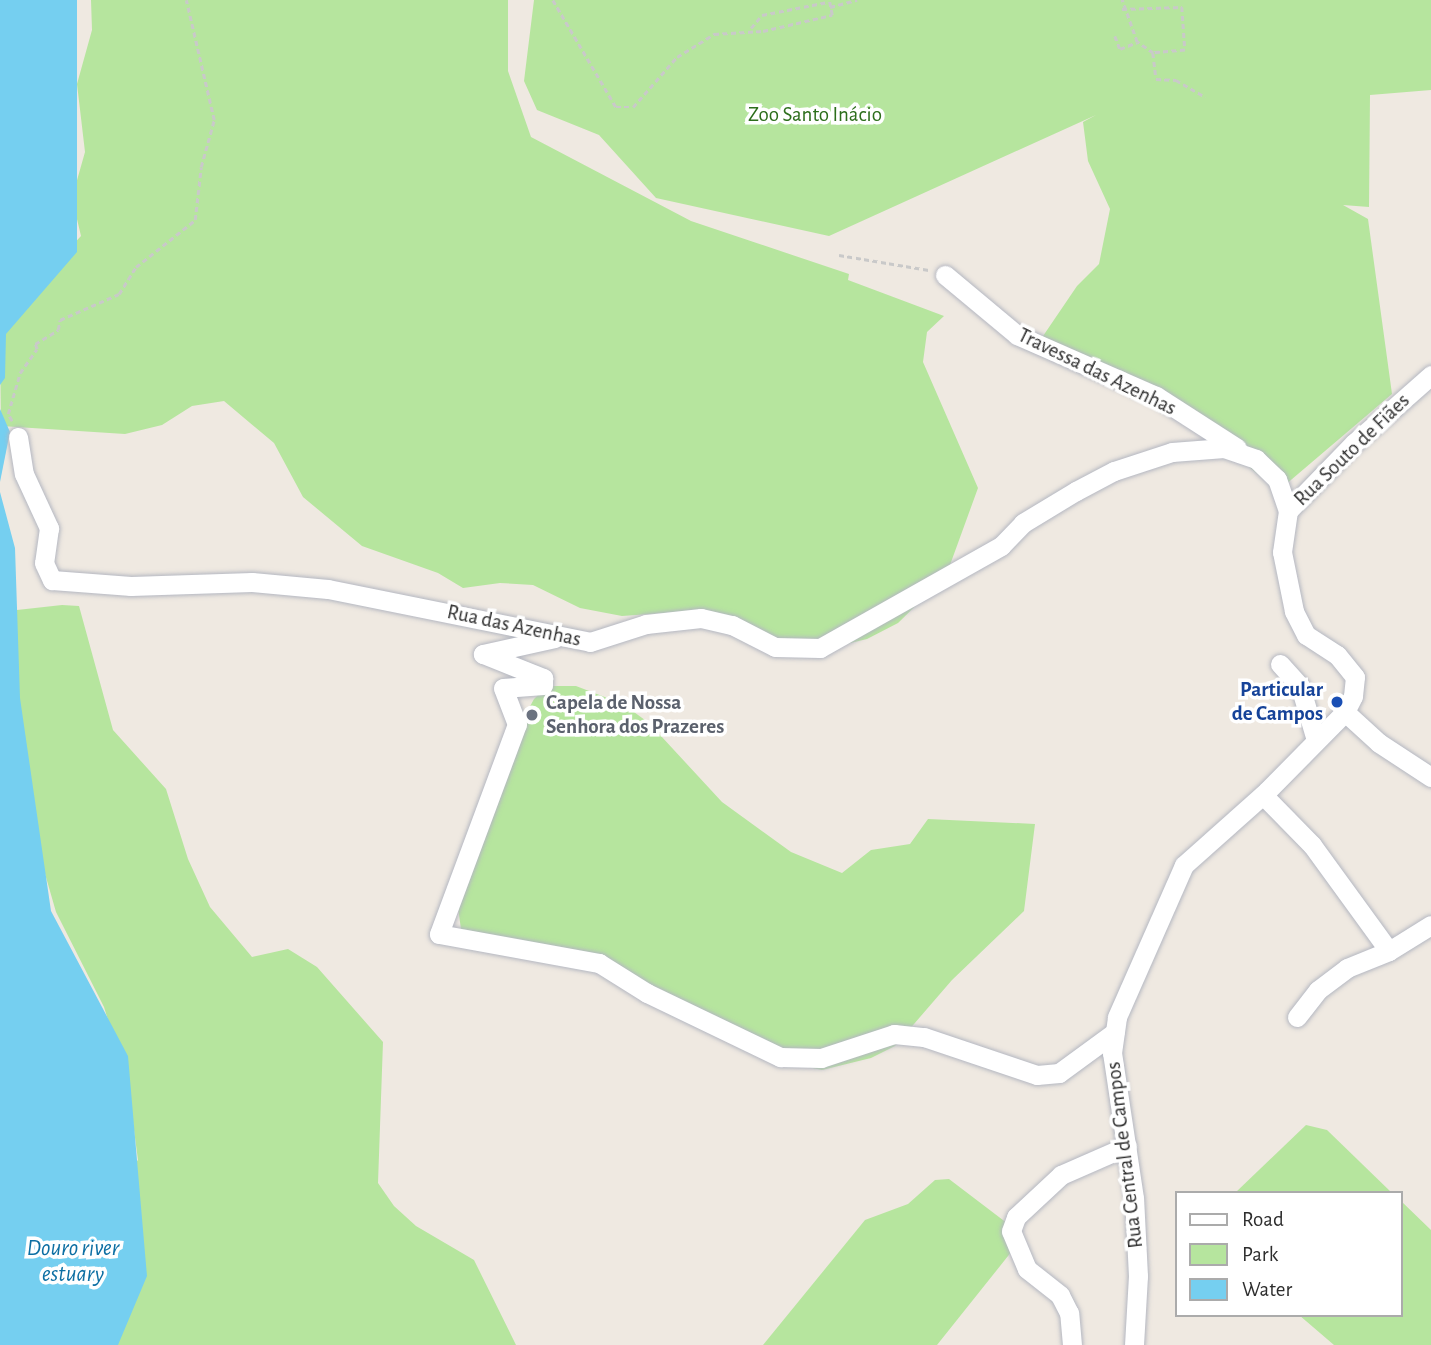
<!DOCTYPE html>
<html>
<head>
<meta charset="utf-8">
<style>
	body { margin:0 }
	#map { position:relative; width:1431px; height:1345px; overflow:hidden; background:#efe9e1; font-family:"Alegreya Sans",sans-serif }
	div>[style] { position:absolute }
	.green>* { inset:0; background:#b6e59e }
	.water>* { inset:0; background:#75cff0 }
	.path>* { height:2.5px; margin-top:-1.25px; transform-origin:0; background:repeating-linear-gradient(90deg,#c9c9c9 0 5px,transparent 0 8.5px) }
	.roads { filter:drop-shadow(0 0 2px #b4b7c1) drop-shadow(0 0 2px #b4b7c1) }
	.minor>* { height:19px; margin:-9.5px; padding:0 9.5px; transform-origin:9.5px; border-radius:9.5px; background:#fff }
	.dots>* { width:19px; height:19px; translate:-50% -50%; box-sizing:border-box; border:4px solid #fff; border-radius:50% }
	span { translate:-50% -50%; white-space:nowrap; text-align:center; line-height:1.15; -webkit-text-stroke:7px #fff; paint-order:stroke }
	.park-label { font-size:21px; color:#2c6e1b }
	.street-label { font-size:21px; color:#2e2e2e }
	.transit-label { font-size:21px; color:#164399; font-weight:700 }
	.right { translate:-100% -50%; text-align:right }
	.worship-label { font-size:21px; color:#5b616d; font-weight:700 }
	.left { translate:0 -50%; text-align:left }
	.water-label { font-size:23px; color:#0d6fa3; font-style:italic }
	.legend { position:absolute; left:1175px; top:1191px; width:228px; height:126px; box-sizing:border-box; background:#fff; border:2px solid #ababab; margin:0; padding:9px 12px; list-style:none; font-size:21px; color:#2e2e2e }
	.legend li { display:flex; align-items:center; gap:14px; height:35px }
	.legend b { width:35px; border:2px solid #ababab }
</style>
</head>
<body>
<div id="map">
	<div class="green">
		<i style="clip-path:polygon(91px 0,508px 0,508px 71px,531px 137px,691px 221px,849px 274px,848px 280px,944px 316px,927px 332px,923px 362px,978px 488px,946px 576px,898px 623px,867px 639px,809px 653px,773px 650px,742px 641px,710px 620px,678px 612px,622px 616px,580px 608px,533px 585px,500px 583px,463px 588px,438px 573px,362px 546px,303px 497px,274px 443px,224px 401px,192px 406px,162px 425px,125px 434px,1px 426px,0 345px,16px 306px,81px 236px,72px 198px,85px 152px,77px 84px,92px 30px)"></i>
		<i style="clip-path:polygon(534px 0,1431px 0,1431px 90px,1370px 95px,1369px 207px,1343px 205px,1368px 219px,1392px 394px,1278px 491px,1160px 393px,1041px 339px,1077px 286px,1099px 264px,1110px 209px,1088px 161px,1083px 122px,1096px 115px,829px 236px,656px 198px,599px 135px,537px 110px,524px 81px)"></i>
		<i style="clip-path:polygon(62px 605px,79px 606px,113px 730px,166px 789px,188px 859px,210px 907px,252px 957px,288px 949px,317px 967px,383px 1042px,378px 1183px,394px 1206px,416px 1226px,474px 1260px,516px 1345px,109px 1345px,120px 1180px,138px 1160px,128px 1085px,104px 1007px,56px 912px,35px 839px,15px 693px,17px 610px)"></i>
		<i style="clip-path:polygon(547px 686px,576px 686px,623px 704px,649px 723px,722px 802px,791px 852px,842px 873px,871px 850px,910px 844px,928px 819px,1035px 824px,1024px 911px,952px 980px,895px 1046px,871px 1058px,822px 1070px,798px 1065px,577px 951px,462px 936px,454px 880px,512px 740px,534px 699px)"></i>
		<i style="clip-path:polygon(1306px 1125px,1327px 1130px,1392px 1193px,1235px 1193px)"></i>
		<i style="clip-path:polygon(949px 1179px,1024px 1236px,937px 1345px,763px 1345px,865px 1220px,908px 1204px,935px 1180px)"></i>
		<i style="clip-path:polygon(1401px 1201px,1431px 1230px,1431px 1345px,1334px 1345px,1299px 1315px,1401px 1315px)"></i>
	</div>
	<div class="water">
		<i style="clip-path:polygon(0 0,77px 0,77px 252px,6px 334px,5px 378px,0 385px)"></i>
		<i style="clip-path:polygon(0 409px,10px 432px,0 482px)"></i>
		<i style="clip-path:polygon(0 492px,15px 548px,20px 698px,51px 911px,128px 1056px,147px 1276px,118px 1345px,0 1345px)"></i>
	</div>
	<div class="path">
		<i style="left:553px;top:0;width:124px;rotate:59.5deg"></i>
		<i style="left:616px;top:107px;width:17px"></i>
		<i style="left:633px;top:107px;width:67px;rotate:-48.7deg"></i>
		<i style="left:677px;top:57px;width:44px;rotate:-31.9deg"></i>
		<i style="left:714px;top:34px;width:49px;rotate:-3.5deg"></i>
		<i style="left:763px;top:31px;width:71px;rotate:-13.1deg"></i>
		<i style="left:832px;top:15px;width:15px;rotate:-101deg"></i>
		<i style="left:830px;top:7px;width:28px;rotate:-15deg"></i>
		<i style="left:1122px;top:9px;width:60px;rotate:-1.9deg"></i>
		<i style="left:1182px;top:7px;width:43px;rotate:86deg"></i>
		<i style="left:1185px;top:50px;width:32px;rotate:175deg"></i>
		<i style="left:1153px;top:53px;width:19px;rotate:-145deg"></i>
		<i style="left:751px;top:28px;width:17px;rotate:-50deg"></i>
		<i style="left:762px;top:15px;width:67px;rotate:-11.1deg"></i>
		<i style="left:1115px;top:36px;width:14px;rotate:69deg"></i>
		<i style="left:1120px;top:49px;width:18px;rotate:-22deg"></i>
		<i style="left:1137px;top:42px;width:45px;rotate:-109.7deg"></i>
		<i style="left:1153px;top:53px;width:26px;rotate:83deg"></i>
		<i style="left:1156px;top:79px;width:20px;rotate:3deg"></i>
		<i style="left:1176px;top:80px;width:34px;rotate:30deg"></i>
		<i style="left:839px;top:255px;width:91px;rotate:9.5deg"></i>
		<i style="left:12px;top:421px;width:8px;rotate:-120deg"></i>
		<i style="left:8px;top:414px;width:43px;rotate:-73.7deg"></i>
		<i style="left:20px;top:373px;width:29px;rotate:-55deg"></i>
		<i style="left:37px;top:349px;width:5px;rotate:-112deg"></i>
		<i style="left:35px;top:344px;width:27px;rotate:-31deg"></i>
		<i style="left:58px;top:330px;width:10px;rotate:-79deg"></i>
		<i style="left:60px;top:320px;width:64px;rotate:-23.8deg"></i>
		<i style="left:119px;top:294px;width:32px;rotate:-58deg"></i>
		<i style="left:136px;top:267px;width:75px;rotate:-38.5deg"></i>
		<i style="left:195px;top:220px;width:53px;rotate:-83.5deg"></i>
		<i style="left:201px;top:167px;width:49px;rotate:-74.5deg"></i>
		<i style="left:214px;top:120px;width:123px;rotate:-103.1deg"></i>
	</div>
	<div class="roads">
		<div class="minor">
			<i style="left:945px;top:275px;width:94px;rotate:39.8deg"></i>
			<i style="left:1017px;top:335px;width:152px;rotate:23.7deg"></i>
			<i style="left:1156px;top:396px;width:96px;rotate:32.7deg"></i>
			<i style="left:18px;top:437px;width:37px;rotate:81deg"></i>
			<i style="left:24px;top:474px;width:60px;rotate:65.2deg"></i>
			<i style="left:49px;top:528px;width:35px;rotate:98deg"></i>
			<i style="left:44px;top:563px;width:19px;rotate:65deg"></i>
			<i style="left:52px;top:580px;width:79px;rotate:4.3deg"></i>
			<i style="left:131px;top:586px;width:121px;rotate:-1.9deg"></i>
			<i style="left:252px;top:582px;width:76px;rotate:5.3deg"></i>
			<i style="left:328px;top:589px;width:267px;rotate:11.4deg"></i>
			<i style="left:590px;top:642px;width:59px;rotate:-17.8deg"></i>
			<i style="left:646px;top:624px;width:55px;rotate:-6.2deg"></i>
			<i style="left:701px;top:618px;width:32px;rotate:13deg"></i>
			<i style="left:732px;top:625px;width:48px;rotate:27.1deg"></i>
			<i style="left:775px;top:647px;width:45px;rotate:1.3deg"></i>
			<i style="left:820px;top:648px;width:208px;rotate:-29.4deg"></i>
			<i style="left:1001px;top:546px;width:32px;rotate:-46deg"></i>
			<i style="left:1023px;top:523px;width:62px;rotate:-31.1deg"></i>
			<i style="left:1076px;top:491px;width:43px;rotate:-27.8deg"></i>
			<i style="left:1114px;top:471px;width:61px;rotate:-18.1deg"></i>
			<i style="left:1172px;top:452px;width:52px;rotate:-4.4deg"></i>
			<i style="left:1224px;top:448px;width:34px;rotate:19deg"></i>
			<i style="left:1256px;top:459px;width:29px;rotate:44deg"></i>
			<i style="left:1277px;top:479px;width:34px;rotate:71deg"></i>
			<i style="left:555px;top:638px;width:74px;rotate:167.5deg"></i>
			<i style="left:483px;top:654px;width:65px;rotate:21.8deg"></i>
			<i style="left:543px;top:678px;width:7px;rotate:90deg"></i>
			<i style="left:543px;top:685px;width:40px;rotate:175.7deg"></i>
			<i style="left:503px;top:688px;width:39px;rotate:69deg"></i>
			<i style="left:517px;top:724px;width:224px;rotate:110.4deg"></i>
			<i style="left:439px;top:934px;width:163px;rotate:10.3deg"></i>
			<i style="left:599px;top:963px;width:57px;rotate:32deg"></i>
			<i style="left:647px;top:993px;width:148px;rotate:25.7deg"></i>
			<i style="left:780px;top:1057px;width:41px;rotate:1.4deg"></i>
			<i style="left:821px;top:1058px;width:77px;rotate:-18.2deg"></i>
			<i style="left:894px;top:1034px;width:30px;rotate:6deg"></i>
			<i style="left:924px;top:1037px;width:119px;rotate:18.6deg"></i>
			<i style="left:1037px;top:1075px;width:22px;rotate:-5deg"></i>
			<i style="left:1059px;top:1073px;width:69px;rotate:-36.2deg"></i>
			<i style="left:1280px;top:664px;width:30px;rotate:48deg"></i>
			<i style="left:1300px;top:686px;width:56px;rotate:73.5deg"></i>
			<i style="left:1345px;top:712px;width:46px;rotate:42.4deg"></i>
			<i style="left:1379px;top:743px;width:62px;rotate:33.2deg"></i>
			<i style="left:1263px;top:795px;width:70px;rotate:45.6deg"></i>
			<i style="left:1312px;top:845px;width:131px;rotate:54deg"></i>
			<i style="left:1297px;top:1017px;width:34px;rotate:-52deg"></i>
			<i style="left:1318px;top:990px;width:36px;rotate:-37deg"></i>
			<i style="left:1347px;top:968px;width:45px;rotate:-22deg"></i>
			<i style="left:1389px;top:951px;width:49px;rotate:-31.8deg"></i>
			<i style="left:1072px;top:1345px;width:32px;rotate:-95deg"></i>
			<i style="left:1069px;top:1313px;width:20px;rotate:-117deg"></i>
			<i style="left:1060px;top:1295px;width:42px;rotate:-141.8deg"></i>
			<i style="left:1027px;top:1269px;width:41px;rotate:-112.8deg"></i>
			<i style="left:1011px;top:1231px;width:15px;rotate:-70deg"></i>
			<i style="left:1016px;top:1217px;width:62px;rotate:-43deg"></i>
			<i style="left:1061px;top:1175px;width:72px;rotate:-23.7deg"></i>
			<i style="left:1134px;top:1345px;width:69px;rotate:-86.7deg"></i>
			<i style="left:1138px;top:1276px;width:78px;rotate:-92.9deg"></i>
			<i style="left:1134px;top:1198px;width:147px;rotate:-98.6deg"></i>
			<i style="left:1112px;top:1053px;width:36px;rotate:-82deg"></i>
			<i style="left:1117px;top:1017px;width:166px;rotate:-66.2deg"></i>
			<i style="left:1184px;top:865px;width:111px;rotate:-41.7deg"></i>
			<i style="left:1267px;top:791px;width:111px;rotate:-45.4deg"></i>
			<i style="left:1345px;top:712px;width:18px;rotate:-63deg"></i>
			<i style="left:1353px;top:696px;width:19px;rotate:-84deg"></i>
			<i style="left:1355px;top:677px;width:28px;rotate:-129deg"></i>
			<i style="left:1337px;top:655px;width:37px;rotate:-147deg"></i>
			<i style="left:1306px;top:635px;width:27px;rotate:-117deg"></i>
			<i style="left:1294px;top:611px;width:60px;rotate:-101.5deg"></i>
			<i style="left:1282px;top:552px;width:41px;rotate:-81.7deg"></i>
			<i style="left:1288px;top:511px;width:95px;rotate:-45.9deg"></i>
			<i style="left:1354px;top:443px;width:103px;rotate:-41.4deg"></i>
		</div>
	</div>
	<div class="dots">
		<i style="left:1337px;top:702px;background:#1a4fb4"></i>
		<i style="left:532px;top:715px;background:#6b7280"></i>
	</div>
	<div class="park-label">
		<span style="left:815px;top:115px">Zoo Santo Inácio</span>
	</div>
	<div class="street-label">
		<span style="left:1097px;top:372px;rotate:26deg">Travessa das Azenhas</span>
		<span style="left:1352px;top:450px;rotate:-44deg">Rua Souto de Fiães</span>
		<span style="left:514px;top:626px;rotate:12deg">Rua das Azenhas</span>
		<span style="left:1125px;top:1155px;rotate:-97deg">Rua Central de Campos</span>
	</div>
	<div class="transit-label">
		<span class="right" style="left:1323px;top:702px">Particular<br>de Campos</span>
	</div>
	<div class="worship-label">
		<span class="left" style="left:546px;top:715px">Capela de Nossa<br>Senhora dos Prazeres</span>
	</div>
	<div class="water-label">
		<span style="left:73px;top:1262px">Douro river<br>estuary</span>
	</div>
	<ul class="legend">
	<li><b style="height:9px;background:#fff"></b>Road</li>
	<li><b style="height:19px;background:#b6e59e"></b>Park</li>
	<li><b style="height:19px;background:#75cff0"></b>Water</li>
	</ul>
</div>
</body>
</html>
